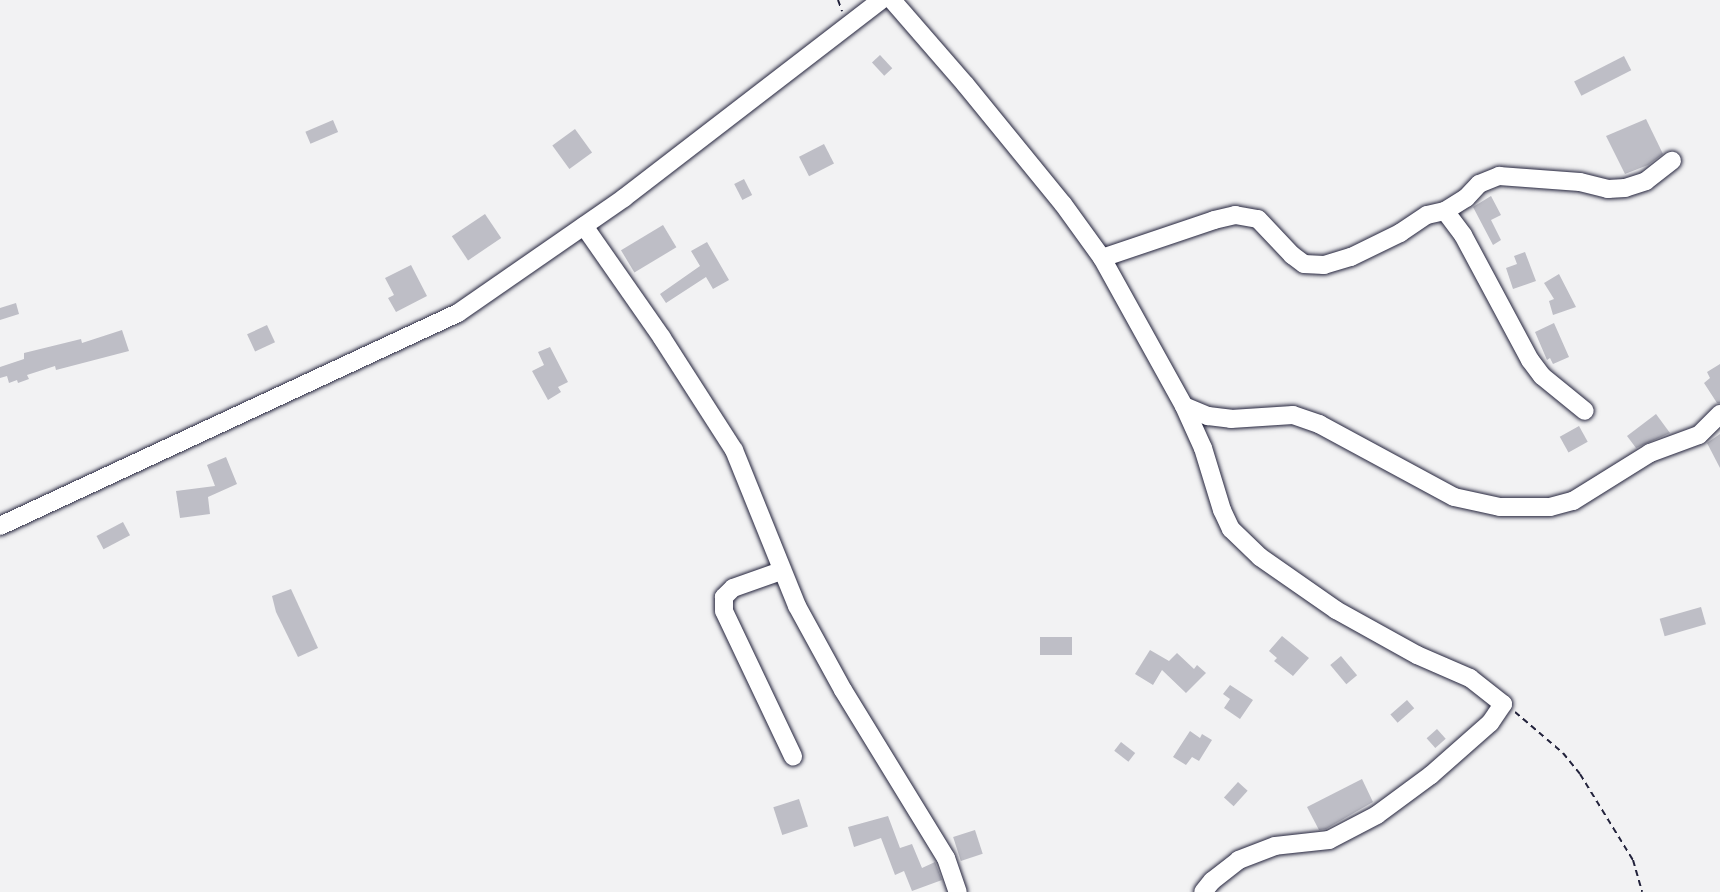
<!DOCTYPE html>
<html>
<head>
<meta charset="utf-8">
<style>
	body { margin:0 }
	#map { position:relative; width:1720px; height:892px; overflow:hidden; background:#f2f2f3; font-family:"Indie Flower",sans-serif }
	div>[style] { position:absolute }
	.building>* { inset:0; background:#bebec6; transform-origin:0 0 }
	.path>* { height:2px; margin-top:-1px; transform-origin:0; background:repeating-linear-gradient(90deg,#22223b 0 6px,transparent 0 10.5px) }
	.roads { filter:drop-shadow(0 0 2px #22223b) drop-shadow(0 0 2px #22223b) }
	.minor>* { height:18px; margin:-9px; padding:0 9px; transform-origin:9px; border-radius:9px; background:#fff }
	span { translate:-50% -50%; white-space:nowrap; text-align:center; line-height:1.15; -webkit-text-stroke:5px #fff; paint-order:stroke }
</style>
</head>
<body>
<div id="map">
	<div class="building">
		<i style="left:880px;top:55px;width:18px;height:11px;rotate:47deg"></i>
		<i style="left:1624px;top:56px;width:16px;height:56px;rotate:63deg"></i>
		<i style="clip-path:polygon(1646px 119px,1663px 154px,1648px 165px,1625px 174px,1606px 136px)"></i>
		<i style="left:333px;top:120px;width:13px;height:30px;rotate:67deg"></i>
		<i style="left:575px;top:129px;width:29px;height:28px;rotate:54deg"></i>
		<i style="left:824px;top:144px;width:22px;height:28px;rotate:63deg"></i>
		<i style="left:744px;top:179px;width:18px;height:11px;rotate:63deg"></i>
		<i style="clip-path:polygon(1491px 196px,1501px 215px,1491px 220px,1501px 240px,1493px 245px,1473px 207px)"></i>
		<i style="left:485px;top:214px;width:29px;height:40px;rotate:56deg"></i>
		<i style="left:663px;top:225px;width:26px;height:49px;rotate:59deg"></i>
		<i style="clip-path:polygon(707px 242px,729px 280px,713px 289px,706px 277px,666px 303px,660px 294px,700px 266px,691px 251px)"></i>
		<i style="clip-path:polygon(1525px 252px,1536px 281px,1513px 289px,1506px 268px,1517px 264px,1514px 256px)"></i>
		<i style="clip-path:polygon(411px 265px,427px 296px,396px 312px,388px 298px,394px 295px,385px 278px)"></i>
		<i style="clip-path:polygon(1559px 274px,1576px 307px,1553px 315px,1549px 301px,1554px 299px,1544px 283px)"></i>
		<i style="clip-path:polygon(16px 303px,19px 314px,0 320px,0 308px)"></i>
		<i style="clip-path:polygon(1554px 323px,1569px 357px,1553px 364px,1550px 358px,1547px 360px,1535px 332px)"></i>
		<i style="left:267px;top:325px;width:19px;height:22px;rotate:65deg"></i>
		<i style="clip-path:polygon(122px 330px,129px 351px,56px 370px,55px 366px,27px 375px,29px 379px,18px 383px,17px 380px,9px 383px,7px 376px,0 378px,0 367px,24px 359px,24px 353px,81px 339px,82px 343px)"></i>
		<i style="clip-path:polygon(550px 347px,568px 382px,558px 387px,561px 392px,548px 400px,532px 371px,544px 365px,538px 352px)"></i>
		<i style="clip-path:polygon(1720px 364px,1720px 403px,1717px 403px,1704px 383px,1710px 378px,1707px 372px)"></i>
		<i style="clip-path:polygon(1656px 414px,1670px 433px,1636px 448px,1627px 436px)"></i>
		<i style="left:1579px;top:426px;width:18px;height:22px;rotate:61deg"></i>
		<i style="clip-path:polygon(1720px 434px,1720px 468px,1707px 443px)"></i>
		<i style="clip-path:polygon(226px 457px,237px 484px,208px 497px,210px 514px,180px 518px,176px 491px,215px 486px,207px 465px)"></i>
		<i style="left:123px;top:522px;width:15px;height:30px;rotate:62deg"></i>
		<i style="clip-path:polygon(291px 589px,318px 648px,298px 657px,276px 612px,272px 596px)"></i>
		<i style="left:1701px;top:607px;width:18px;height:43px;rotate:74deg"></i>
		<i style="clip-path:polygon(1282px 636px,1309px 658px,1293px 676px,1274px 661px,1277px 658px,1269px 651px)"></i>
		<i style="left:1040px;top:637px;width:32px;height:18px"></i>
		<i style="clip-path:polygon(1150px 650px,1169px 661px,1177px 653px,1194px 669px,1197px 665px,1206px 673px,1186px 693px,1162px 670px,1153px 685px,1135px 674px)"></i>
		<i style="left:1341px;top:656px;width:25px;height:14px;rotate:50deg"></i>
		<i style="clip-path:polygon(1230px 685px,1253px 700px,1240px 719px,1224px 708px,1230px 699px,1223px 694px)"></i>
		<i style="left:1407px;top:700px;width:11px;height:22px;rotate:49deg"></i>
		<i style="left:1437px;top:729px;width:13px;height:14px;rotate:48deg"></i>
		<i style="clip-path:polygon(1190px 731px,1200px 738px,1202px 734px,1212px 740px,1199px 761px,1192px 757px,1186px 765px,1173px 757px)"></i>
		<i style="left:1121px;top:742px;width:18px;height:11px;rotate:38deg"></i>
		<i style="clip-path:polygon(1362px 779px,1373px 802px,1326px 829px,1319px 830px,1307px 807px)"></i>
		<i style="left:1238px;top:782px;width:13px;height:21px;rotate:42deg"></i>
		<i style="left:799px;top:799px;width:29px;height:27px;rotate:72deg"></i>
		<i style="clip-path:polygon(888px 816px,900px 848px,912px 844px,922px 868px,935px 862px,942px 880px,912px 891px,904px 871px,895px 875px,881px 838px,854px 847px,848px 827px)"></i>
		<i style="left:975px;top:830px;width:25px;height:23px;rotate:72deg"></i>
	</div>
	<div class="path">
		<i style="left:838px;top:0;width:12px;rotate:70deg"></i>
		<i style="left:1515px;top:712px;width:63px;rotate:40.5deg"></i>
		<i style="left:1563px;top:753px;width:27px;rotate:51deg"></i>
		<i style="left:1580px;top:774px;width:101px;rotate:58.4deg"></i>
		<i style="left:1633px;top:860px;width:33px;rotate:74deg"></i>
	</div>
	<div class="roads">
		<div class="minor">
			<i style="left:892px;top:0;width:111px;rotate:49deg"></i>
			<i style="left:965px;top:84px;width:155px;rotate:50.8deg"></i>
			<i style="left:1063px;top:204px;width:67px;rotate:54.2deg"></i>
			<i style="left:1102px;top:258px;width:169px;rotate:61deg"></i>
			<i style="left:1184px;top:406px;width:46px;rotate:65.7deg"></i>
			<i style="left:1203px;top:448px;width:65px;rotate:73deg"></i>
			<i style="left:1222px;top:510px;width:21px;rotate:65deg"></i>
			<i style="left:1231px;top:529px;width:40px;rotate:44deg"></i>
			<i style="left:1260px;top:557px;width:93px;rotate:34.9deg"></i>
			<i style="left:1336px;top:610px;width:93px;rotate:29.1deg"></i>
			<i style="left:1417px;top:655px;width:58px;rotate:23.5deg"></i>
			<i style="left:1470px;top:678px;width:42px;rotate:38.2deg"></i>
			<i style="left:1503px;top:704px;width:23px;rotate:124deg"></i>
			<i style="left:1490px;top:723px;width:79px;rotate:138.6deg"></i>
			<i style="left:1431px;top:775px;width:67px;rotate:143.5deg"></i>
			<i style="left:1377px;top:815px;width:54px;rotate:152.5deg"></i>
			<i style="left:1329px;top:840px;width:54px;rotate:173.7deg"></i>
			<i style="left:1275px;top:846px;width:39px;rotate:159deg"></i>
			<i style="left:1239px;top:860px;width:34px;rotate:142deg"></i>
			<i style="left:1212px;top:881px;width:14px;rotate:129deg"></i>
			<i style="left:1445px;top:211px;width:30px;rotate:53deg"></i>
			<i style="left:1463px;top:235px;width:142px;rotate:61.8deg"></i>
			<i style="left:1530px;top:360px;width:20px;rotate:53deg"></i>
			<i style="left:1542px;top:376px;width:55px;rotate:39.1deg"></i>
			<i style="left:584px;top:226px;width:136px;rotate:55.1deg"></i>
			<i style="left:662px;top:338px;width:133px;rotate:57.3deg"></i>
			<i style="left:734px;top:450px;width:168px;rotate:68deg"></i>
			<i style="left:797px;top:606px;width:96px;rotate:61.3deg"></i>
			<i style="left:843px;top:690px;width:197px;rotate:58.5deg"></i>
			<i style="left:946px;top:858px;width:36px;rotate:71deg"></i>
			<i style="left:1102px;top:258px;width:118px;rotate:-18.7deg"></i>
			<i style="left:1214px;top:220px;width:22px;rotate:-13deg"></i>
			<i style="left:1235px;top:215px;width:23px;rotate:10deg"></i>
			<i style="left:1258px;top:219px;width:50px;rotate:46.6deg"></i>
			<i style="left:1292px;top:255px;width:15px;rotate:37deg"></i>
			<i style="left:1304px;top:264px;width:20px;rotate:3deg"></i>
			<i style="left:1324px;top:265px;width:28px;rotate:-17deg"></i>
			<i style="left:1351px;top:257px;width:55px;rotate:-26.1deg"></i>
			<i style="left:1400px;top:233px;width:32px;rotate:-34deg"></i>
			<i style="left:1427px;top:215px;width:18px;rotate:-13deg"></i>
			<i style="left:1445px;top:211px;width:25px;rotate:-32deg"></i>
			<i style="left:1466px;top:198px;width:19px;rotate:-47deg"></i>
			<i style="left:1479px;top:184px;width:22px;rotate:-22deg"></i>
			<i style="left:1499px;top:176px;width:81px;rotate:4.2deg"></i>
			<i style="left:1580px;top:182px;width:29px;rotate:14deg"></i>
			<i style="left:1608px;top:189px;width:17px;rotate:-3deg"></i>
			<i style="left:1625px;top:188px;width:22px;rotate:-18deg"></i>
			<i style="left:1646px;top:181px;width:33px;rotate:-38deg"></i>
			<i style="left:1184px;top:406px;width:26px;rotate:23deg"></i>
			<i style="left:1208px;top:416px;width:23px;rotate:7deg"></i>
			<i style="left:1231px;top:419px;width:62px;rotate:-3.7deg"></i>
			<i style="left:1293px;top:415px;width:28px;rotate:19deg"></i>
			<i style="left:1319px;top:424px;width:153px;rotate:28.4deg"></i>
			<i style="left:1454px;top:497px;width:47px;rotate:12.3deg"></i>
			<i style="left:1500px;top:507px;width:50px"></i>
			<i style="left:1550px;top:507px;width:24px;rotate:-15deg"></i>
			<i style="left:1573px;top:501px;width:91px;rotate:-31.9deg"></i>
			<i style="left:1650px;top:453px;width:52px;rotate:-20.2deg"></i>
			<i style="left:1699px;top:435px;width:30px;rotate:-45deg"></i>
			<i style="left:0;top:526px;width:505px;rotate:-24.94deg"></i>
			<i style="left:458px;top:313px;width:202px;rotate:-34.7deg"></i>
			<i style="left:624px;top:198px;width:324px;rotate:-37.6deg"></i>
			<i style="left:781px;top:571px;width:51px;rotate:160.5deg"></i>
			<i style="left:733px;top:588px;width:13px;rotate:135deg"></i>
			<i style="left:724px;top:597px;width:14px;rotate:90deg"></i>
			<i style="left:724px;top:611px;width:161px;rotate:64.6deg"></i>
		</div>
	</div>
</div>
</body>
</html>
